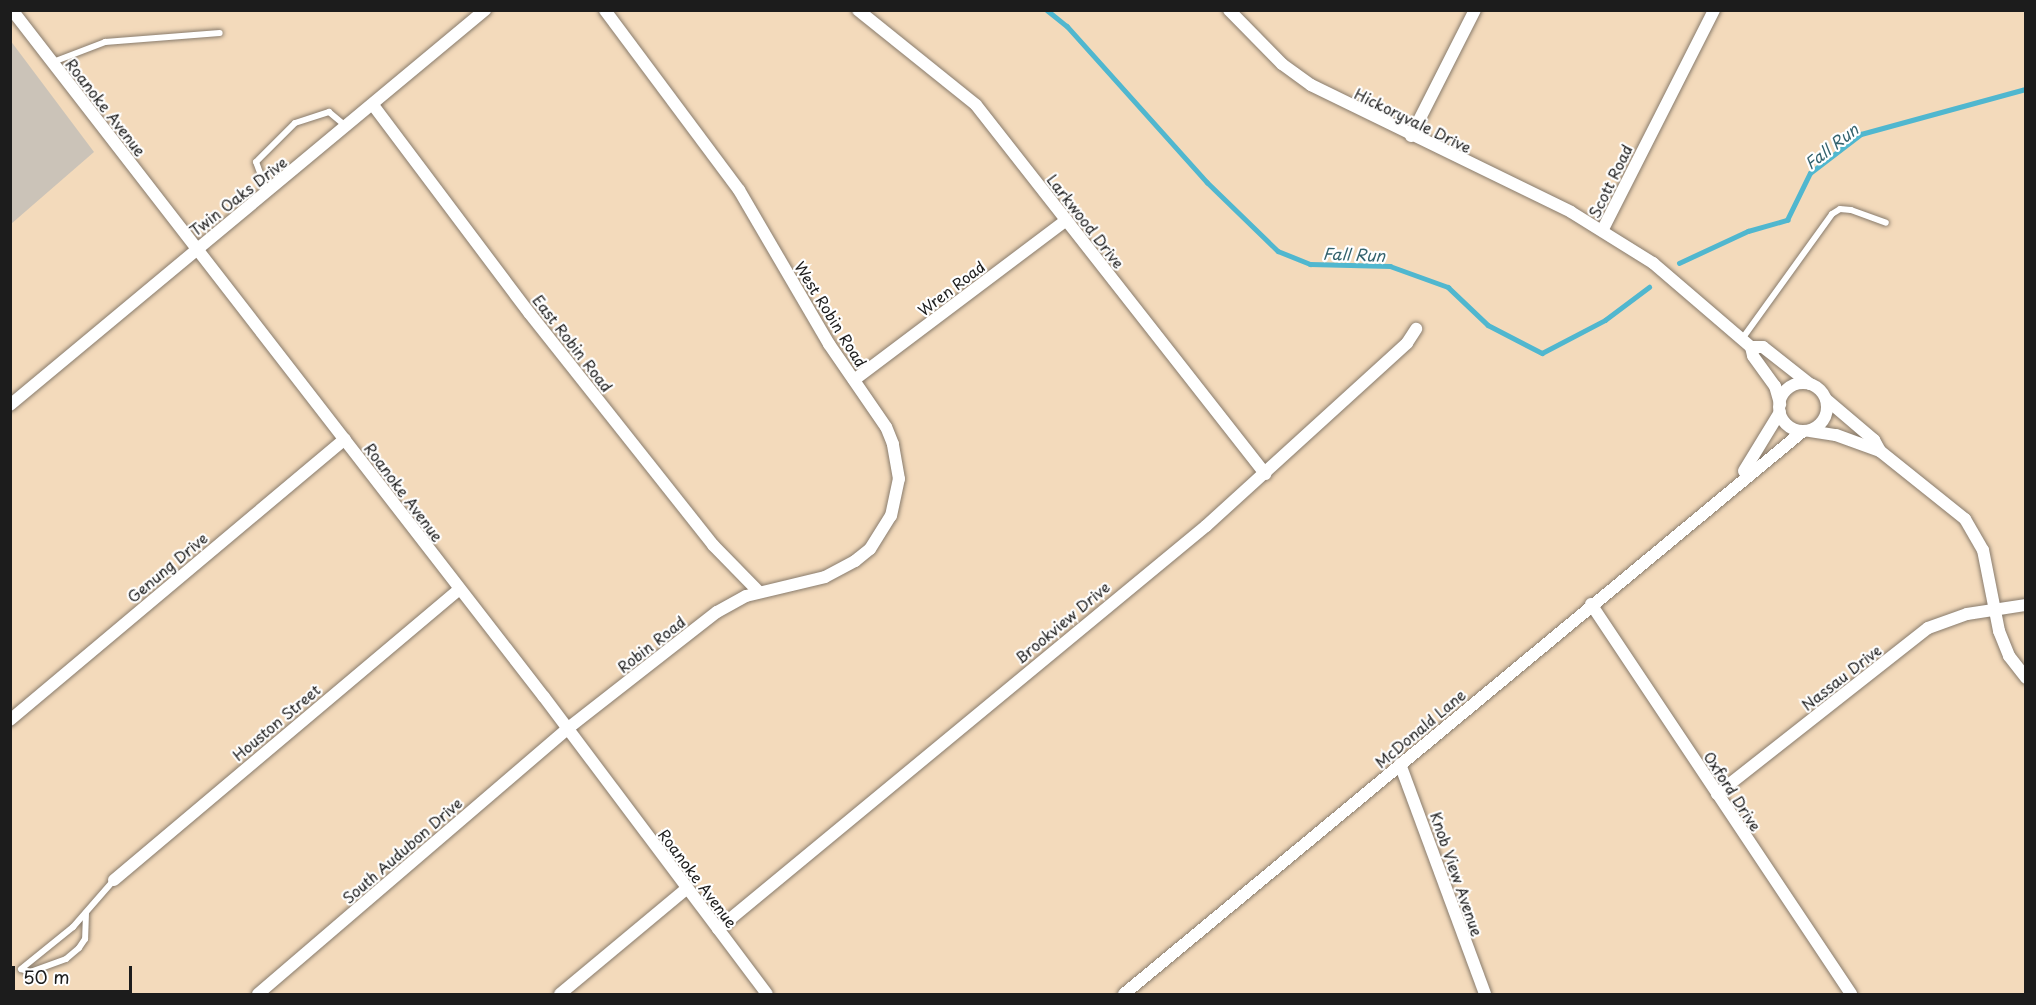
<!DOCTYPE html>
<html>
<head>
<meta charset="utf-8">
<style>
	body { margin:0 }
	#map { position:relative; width:2036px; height:1005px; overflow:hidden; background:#f3dabb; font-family:"Playpen Sans",sans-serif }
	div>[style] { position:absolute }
	.industrial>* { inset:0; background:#cbc3b8 }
	.stream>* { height:4.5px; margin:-2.25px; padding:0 2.25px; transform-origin:2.25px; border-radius:2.25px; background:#50b7cf }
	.roads { filter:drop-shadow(0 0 2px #887b6c) drop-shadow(0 0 2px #887b6c) }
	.service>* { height:6px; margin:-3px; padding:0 3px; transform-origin:3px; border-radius:3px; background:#fff }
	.minor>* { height:12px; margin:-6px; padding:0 6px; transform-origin:6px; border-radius:6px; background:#fff }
	.minor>.ring { margin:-6px; padding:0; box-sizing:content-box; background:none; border:12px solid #fff; border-radius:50% }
	span { translate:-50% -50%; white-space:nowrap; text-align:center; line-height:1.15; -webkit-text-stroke:4.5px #fff; paint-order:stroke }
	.street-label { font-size:15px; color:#1c1c1c }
	.water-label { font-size:16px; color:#33626d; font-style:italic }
	.frame { position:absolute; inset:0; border:12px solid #1c1c1c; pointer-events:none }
	.scale { position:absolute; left:12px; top:966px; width:120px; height:27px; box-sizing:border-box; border:3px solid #1c1c1c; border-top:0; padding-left:8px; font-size:18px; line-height:21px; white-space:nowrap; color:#1c1c1c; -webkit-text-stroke:4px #fff; paint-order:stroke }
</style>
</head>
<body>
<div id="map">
	<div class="industrial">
		<i style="clip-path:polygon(10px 40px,94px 152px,11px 224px,10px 224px)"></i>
	</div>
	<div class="stream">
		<i style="left:1047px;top:10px;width:26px;rotate:39deg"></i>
		<i style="left:1067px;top:26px;width:210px;rotate:48.1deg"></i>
		<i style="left:1207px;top:182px;width:99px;rotate:44.2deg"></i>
		<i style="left:1278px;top:251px;width:35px;rotate:22deg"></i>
		<i style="left:1310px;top:264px;width:80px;rotate:1.4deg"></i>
		<i style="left:1390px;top:266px;width:62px;rotate:19.9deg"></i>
		<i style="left:1448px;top:287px;width:55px;rotate:43.5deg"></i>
		<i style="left:1488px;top:325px;width:61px;rotate:27.4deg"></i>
		<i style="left:1542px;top:353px;width:71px;rotate:-27.6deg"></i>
		<i style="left:1605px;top:320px;width:55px;rotate:-36.9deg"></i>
		<i style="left:1679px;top:263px;width:76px;rotate:-24.9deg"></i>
		<i style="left:1748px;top:231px;width:41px;rotate:-15.8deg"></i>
		<i style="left:1787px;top:220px;width:52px;rotate:-63.9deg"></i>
		<i style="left:1810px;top:173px;width:64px;rotate:-37.4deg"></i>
		<i style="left:1861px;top:134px;width:171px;rotate:-15.3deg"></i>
	</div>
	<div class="roads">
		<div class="service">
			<i style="left:53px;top:62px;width:56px;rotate:-21deg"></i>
			<i style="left:105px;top:42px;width:115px;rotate:-4.5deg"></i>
			<i style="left:267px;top:192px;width:32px;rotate:-110deg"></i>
			<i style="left:256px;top:162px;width:55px;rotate:-45deg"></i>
			<i style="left:295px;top:123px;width:36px;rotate:-18deg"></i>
			<i style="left:329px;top:112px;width:23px;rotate:40deg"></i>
			<i style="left:1742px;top:339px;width:154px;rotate:-54.2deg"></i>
			<i style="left:1832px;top:214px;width:9px;rotate:-32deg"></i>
			<i style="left:1840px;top:209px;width:11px;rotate:5deg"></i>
			<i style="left:1851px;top:210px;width:37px;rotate:20deg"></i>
			<i style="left:86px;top:913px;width:26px;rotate:92deg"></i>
			<i style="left:85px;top:939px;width:11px;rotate:124deg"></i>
			<i style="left:79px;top:948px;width:17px;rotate:140deg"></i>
			<i style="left:66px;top:959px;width:38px;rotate:160deg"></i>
			<i style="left:30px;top:972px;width:9px;rotate:-162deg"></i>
			<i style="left:21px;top:969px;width:67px;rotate:-38.9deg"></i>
			<i style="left:73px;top:927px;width:62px;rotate:-48.9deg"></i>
		</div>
		<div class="minor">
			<i style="left:12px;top:10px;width:869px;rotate:52.25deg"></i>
			<i style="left:544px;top:697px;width:371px;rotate:53.1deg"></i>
			<i style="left:858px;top:10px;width:151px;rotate:38.8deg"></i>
			<i style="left:976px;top:105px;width:469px;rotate:51.9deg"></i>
			<i style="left:1229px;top:10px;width:76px;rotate:45.5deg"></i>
			<i style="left:1282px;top:64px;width:36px;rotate:36deg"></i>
			<i style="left:1311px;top:85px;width:289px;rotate:26deg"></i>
			<i style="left:1571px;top:212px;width:97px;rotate:31.9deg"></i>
			<i style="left:1653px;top:263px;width:129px;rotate:40.6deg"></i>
			<i style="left:1751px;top:347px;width:9px;rotate:77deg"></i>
			<i style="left:1753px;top:356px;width:37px;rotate:54deg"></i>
			<i style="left:1775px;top:386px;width:19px;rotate:74deg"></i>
			<i style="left:373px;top:105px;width:261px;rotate:53.1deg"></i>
			<i style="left:530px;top:314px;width:295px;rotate:51.6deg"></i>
			<i style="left:713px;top:545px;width:64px;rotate:45.6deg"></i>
			<i style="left:1411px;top:136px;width:141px;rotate:-63.1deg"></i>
			<i style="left:1603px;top:229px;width:246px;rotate:-63.1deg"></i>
			<i style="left:1751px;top:347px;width:12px"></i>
			<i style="left:1763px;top:347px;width:60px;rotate:38.2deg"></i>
			<i style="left:854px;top:380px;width:266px;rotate:-37deg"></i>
			<i class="ring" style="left:1779px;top:383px;width:36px;height:36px"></i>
			<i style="left:1827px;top:400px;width:62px;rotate:40.4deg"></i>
			<i style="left:1874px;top:440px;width:13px;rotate:61deg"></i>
			<i style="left:10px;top:405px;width:618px;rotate:-39.75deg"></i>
			<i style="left:1810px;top:431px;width:26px;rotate:9deg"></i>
			<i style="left:1836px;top:435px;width:47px;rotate:20deg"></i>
			<i style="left:1880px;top:451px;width:109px;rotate:38.7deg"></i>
			<i style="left:1965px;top:519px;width:36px;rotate:60deg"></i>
			<i style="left:1983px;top:550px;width:83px;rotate:78.8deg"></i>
			<i style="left:1999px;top:631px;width:27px;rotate:68deg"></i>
			<i style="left:2009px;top:656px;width:28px;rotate:52deg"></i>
			<i style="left:1744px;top:471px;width:69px;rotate:-58.6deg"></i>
			<i style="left:1591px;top:604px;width:469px;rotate:56.3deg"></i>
			<i style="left:10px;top:720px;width:437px;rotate:-40deg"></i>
			<i style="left:1400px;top:764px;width:245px;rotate:69.7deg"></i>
			<i style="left:1717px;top:794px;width:268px;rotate:-38.2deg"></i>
			<i style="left:1928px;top:628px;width:41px;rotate:-19.7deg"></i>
			<i style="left:1967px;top:614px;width:60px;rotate:-8.7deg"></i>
			<i style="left:114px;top:880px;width:451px;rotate:-40.1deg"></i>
			<i style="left:718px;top:929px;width:633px;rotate:-39.55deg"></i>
			<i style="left:1206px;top:526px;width:272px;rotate:-42.3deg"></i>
			<i style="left:1407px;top:343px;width:17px;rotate:-57deg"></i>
			<i style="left:258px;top:994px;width:407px;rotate:-40.6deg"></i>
			<i style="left:567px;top:729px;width:190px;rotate:-38deg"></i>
			<i style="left:717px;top:612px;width:33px;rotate:-29deg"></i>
			<i style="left:746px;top:596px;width:81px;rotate:-13.5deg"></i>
			<i style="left:825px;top:577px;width:34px;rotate:-28deg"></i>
			<i style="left:855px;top:561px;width:19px;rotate:-39deg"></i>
			<i style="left:870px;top:549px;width:39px;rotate:-58deg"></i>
			<i style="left:891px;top:516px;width:38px;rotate:-78deg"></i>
			<i style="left:899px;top:479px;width:36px;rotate:-100deg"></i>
			<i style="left:893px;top:444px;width:18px;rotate:-112deg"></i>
			<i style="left:886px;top:427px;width:101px;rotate:-124.5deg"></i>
			<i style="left:829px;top:344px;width:178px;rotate:-120.3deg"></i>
			<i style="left:739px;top:190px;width:224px;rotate:-126.7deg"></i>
			<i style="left:560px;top:994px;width:165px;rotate:-39.8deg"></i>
			<i style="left:1124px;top:994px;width:881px;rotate:-39.66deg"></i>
		</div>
	</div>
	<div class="street-label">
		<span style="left:106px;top:107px;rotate:52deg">Roanoke Avenue</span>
		<span style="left:1413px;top:120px;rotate:26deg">Hickoryvale Drive</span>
		<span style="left:1610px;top:181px;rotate:-64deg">Scott Road</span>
		<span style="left:238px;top:196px;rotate:-38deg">Twin Oaks Drive</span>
		<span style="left:1086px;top:221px;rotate:52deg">Larkwood Drive</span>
		<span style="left:951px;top:288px;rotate:-37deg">Wren Road</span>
		<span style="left:831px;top:314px;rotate:58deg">West Robin Road</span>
		<span style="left:573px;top:343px;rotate:52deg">East Robin Road</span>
		<span style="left:404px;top:492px;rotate:53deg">Roanoke Avenue</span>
		<span style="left:167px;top:567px;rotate:-40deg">Genung Drive</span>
		<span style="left:1062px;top:622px;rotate:-40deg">Brookview Drive</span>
		<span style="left:651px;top:644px;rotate:-38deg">Robin Road</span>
		<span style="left:1841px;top:677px;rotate:-38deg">Nassau Drive</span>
		<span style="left:276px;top:722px;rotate:-40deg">Houston Street</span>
		<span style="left:1420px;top:728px;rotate:-40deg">McDonald Lane</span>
		<span style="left:1733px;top:791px;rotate:57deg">Oxford Drive</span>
		<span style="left:402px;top:850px;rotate:-41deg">South Audubon Drive</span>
		<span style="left:1457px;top:874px;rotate:71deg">Knob View Avenue</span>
		<span style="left:698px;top:878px;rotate:53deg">Roanoke Avenue</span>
	</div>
	<div class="water-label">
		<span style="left:1831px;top:146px;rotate:-38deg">Fall Run</span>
		<span style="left:1354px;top:254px;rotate:2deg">Fall Run</span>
	</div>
	<div class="frame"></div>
	<div class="scale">50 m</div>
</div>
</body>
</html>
